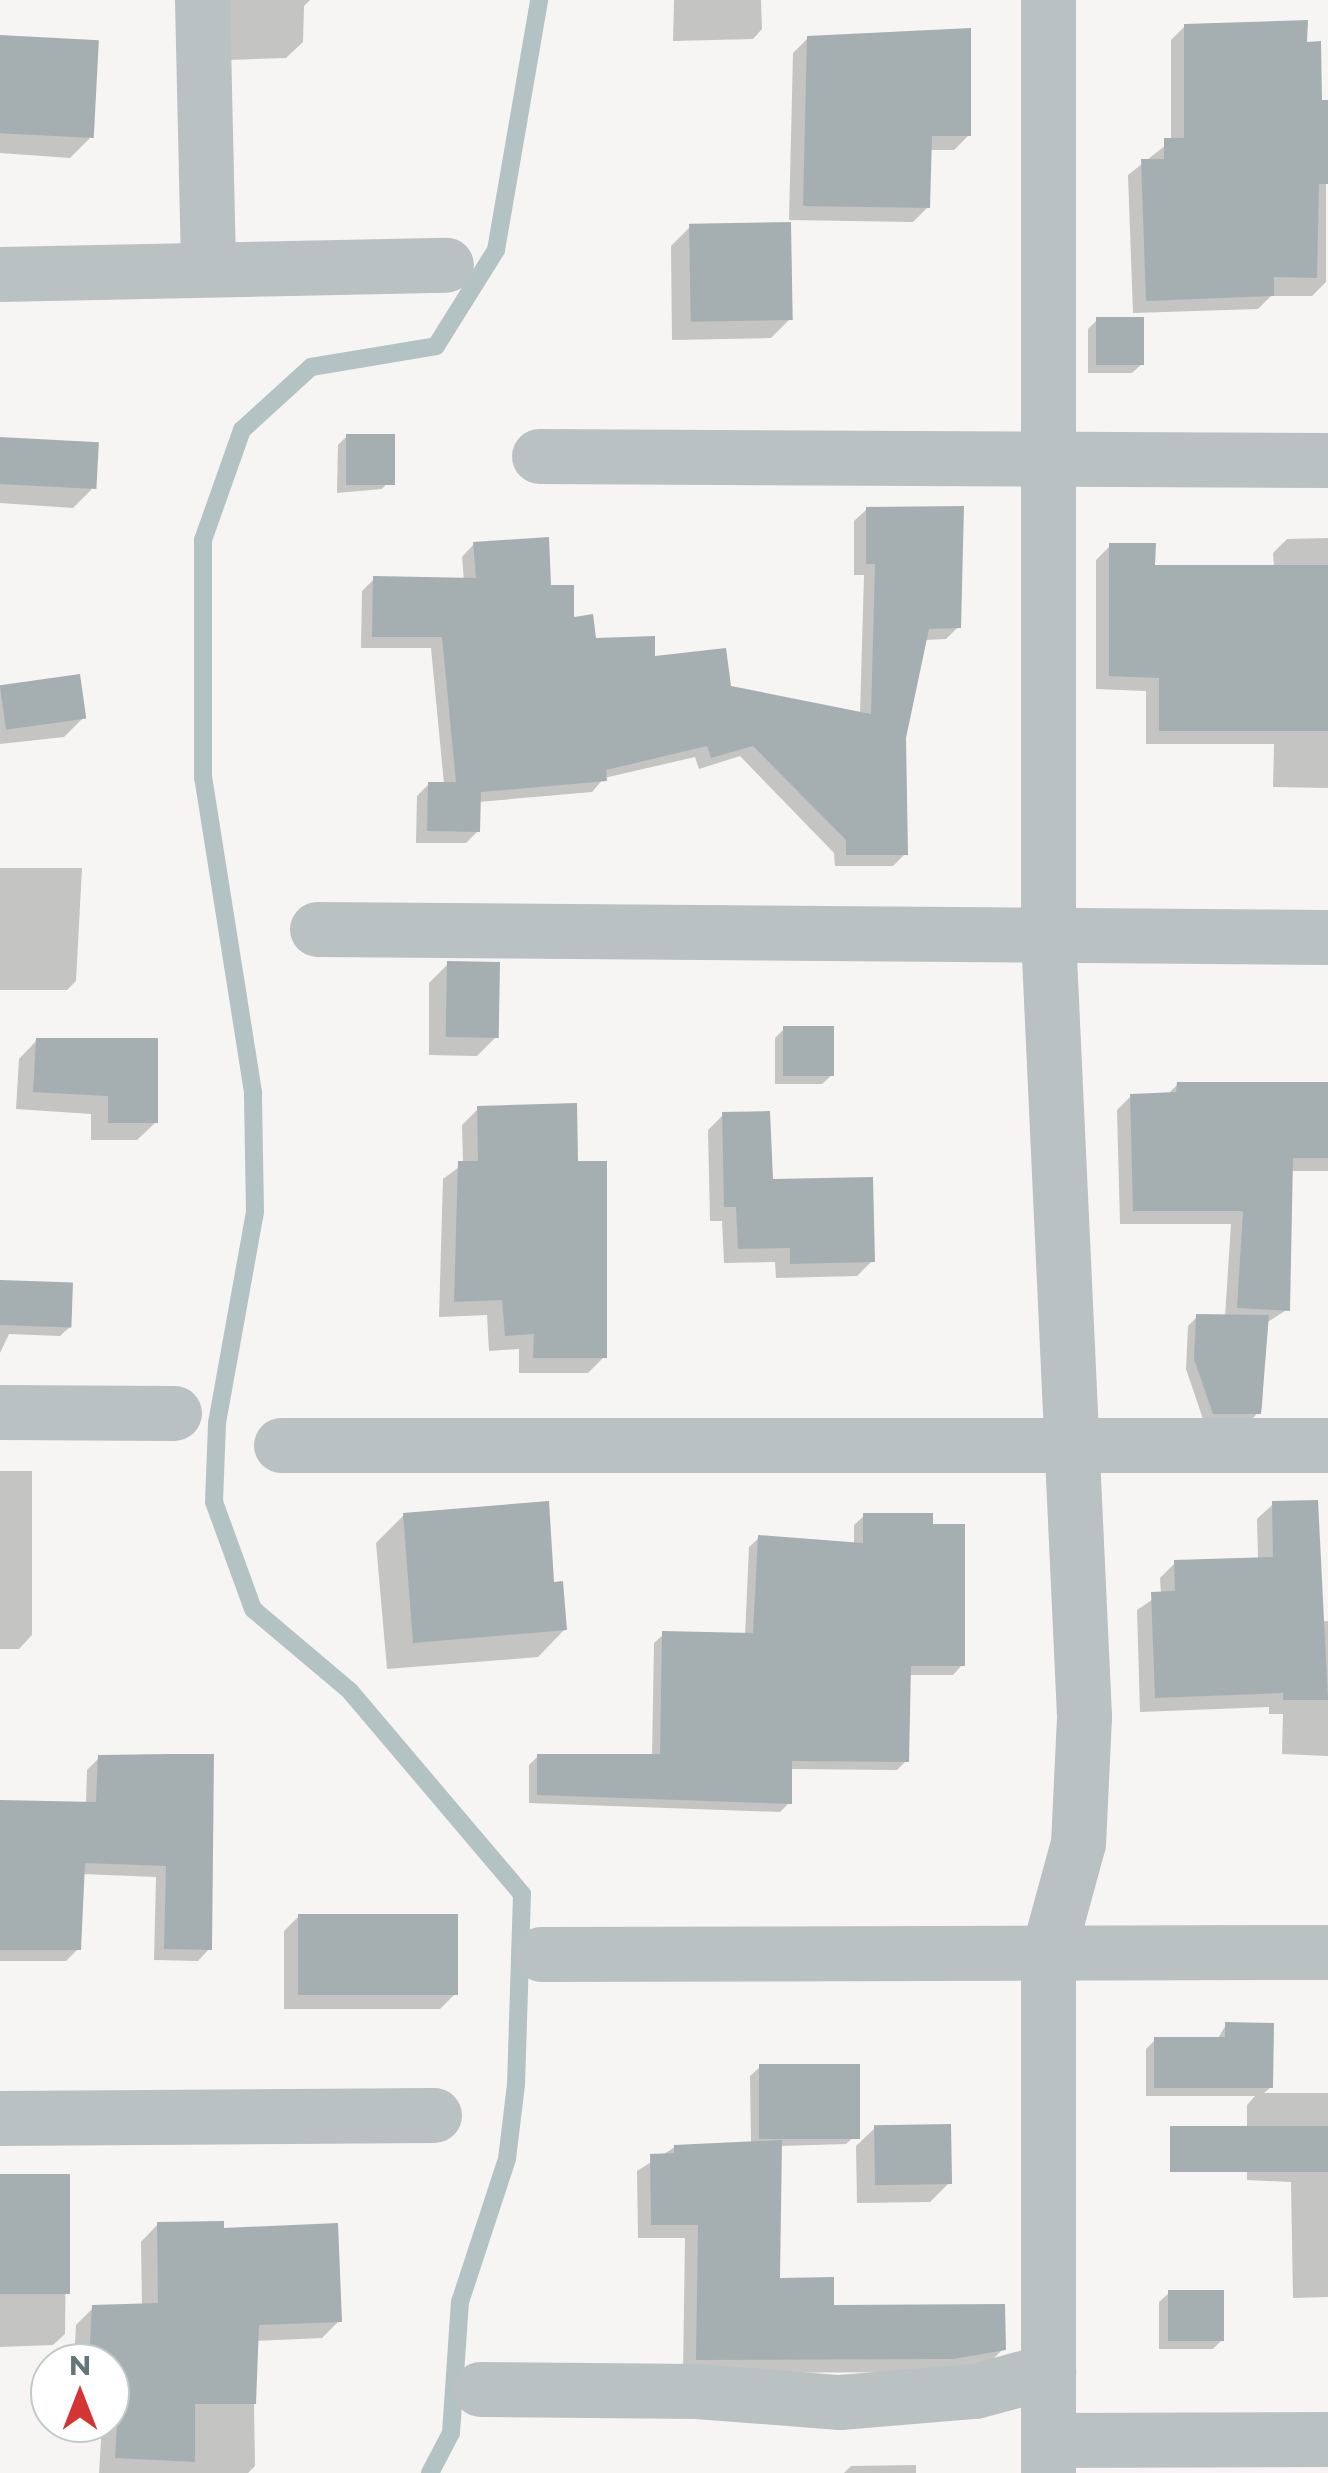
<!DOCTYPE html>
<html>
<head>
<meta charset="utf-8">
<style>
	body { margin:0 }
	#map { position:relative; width:1328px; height:2473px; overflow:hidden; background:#f6f5f3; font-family:Montserrat,sans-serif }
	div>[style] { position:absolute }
	.shadow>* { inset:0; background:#0003 }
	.stream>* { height:18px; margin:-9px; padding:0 9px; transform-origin:9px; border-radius:9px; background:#b3c3c4 }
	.building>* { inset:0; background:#a5afb1; transform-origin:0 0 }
	.minor>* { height:55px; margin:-27.5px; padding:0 27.5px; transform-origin:27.5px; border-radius:27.5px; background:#bac1c2 }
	span { translate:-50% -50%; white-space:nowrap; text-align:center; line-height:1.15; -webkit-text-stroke:10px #fff; paint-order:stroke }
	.north { position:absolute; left:30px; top:2343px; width:100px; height:100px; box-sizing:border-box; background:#fff; border:2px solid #c1c9ca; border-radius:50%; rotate:0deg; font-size:28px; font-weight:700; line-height:40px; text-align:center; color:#63777b }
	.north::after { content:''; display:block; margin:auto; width:35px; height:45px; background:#d43534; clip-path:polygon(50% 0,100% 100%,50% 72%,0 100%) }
</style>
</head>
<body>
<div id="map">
	<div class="shadow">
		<i style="clip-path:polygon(229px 0,310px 0,304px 6px,303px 42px,286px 58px,229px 60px)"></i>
		<i style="clip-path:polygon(674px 0,761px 0,762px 29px,753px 39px,673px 41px)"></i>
		<i style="clip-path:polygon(1185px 26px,1305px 44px,1319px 103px,1326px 103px,1326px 282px,1312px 296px,1271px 296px,1258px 309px,1133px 313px,1128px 175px,1171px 141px,1171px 40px)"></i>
		<i style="clip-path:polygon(0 37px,90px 138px,70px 158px,0 153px)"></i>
		<i style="clip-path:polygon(808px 38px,969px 135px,954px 150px,929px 150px,928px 207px,913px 222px,789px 220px,793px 53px)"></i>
		<i style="clip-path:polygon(690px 227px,790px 319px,771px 338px,672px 340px,671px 246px)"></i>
		<i style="clip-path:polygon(1097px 320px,1142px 364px,1132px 373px,1088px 373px,1088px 329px)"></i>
		<i style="clip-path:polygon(347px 436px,391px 479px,382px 489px,337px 493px,338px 445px)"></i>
		<i style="clip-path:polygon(0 439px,92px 489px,73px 508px,0 503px)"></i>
		<i style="clip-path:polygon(867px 509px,958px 627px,946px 639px,924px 640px,904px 737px,905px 854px,893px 866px,835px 866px,834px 853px,740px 756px,699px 769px,695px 757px,604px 778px,592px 792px,478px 802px,478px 831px,466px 843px,416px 843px,417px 796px,429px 784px,444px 784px,431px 648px,361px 648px,362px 591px,374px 579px,464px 581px,462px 557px,474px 544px,549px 588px,594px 640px,729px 688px,860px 714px,864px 575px,854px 575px,854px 521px)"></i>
		<i style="clip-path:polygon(1328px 538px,1328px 788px,1273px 787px,1274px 744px,1146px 744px,1146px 691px,1096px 689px,1096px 560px,1110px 546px,1153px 567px,1274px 567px,1273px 553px,1287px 539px)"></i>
		<i style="clip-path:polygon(0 687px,83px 718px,64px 737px,0 744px)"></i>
		<i style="clip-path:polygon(0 868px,82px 868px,76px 981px,67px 990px,0 990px)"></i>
		<i style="clip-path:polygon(448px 964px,496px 1037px,477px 1056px,429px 1055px,429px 983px)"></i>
		<i style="clip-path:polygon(784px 1029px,832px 1075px,822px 1084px,775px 1084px,775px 1038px)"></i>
		<i style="clip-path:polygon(37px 1040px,156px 1122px,137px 1140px,91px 1140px,91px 1114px,16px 1109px,19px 1059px)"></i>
		<i style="clip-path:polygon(1178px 1084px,1328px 1084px,1328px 1171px,1290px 1171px,1288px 1309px,1266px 1323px,1262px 1408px,1253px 1418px,1204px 1422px,1186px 1369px,1188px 1326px,1197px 1317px,1225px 1317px,1231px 1224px,1120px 1224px,1117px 1110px,1131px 1096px,1167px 1095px)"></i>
		<i style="clip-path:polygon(478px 1109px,604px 1357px,588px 1373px,519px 1373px,519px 1349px,489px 1351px,487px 1315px,439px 1317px,443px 1179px,463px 1164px,462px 1125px)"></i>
		<i style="clip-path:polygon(723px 1115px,771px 1181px,872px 1261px,857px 1276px,776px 1278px,775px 1262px,724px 1263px,722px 1221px,710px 1221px,708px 1130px)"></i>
		<i style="clip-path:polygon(0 1283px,70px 1327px,60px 1336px,9px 1334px,0 1353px)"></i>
		<i style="clip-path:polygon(0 1471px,32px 1471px,32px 1635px,19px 1649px,0 1649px)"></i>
		<i style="clip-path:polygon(1273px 1504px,1318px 1622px,1328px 1621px,1328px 1756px,1282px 1754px,1283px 1714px,1269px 1714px,1269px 1707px,1140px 1712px,1137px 1610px,1161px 1594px,1160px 1578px,1176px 1562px,1258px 1560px,1257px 1519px)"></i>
		<i style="clip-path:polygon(404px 1515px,552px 1585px,565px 1629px,538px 1657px,387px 1669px,376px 1543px)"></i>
		<i style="clip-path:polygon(864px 1516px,962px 1665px,953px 1675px,908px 1675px,906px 1761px,897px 1770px,789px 1769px,789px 1803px,780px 1812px,529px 1803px,529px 1765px,538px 1756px,652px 1756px,654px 1643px,664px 1634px,745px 1636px,749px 1547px,759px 1538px,854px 1545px,854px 1525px)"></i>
		<i style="clip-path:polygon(212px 1757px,209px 1949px,198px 1961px,154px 1960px,156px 1877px,82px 1874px,78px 1949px,66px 1961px,0 1961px,0 1802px,86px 1804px,87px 1770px,99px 1758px)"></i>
		<i style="clip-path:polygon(299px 1916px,455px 1994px,440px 2009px,284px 2009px,284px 1931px)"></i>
		<i style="clip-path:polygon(1226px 2025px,1271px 2087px,1264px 2093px,1328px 2093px,1328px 2297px,1293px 2298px,1291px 2182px,1247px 2180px,1247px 2105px,1255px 2096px,1146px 2096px,1146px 2049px,1155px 2040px,1217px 2040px)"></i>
		<i style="clip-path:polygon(760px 2067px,856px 2135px,846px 2144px,779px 2146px,778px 2281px,832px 2308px,1003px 2349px,989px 2363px,937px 2372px,683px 2373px,685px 2238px,638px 2238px,637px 2171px,675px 2147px,751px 2144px,750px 2076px)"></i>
		<i style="clip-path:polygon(875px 2128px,949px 2183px,930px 2202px,857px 2203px,856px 2146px)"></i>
		<i style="clip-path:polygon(0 2176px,67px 2176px,65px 2334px,53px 2345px,0 2347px)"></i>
		<i style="clip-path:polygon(158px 2224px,222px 2230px,339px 2321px,322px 2338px,253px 2341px,255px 2466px,248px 2473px,99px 2473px,102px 2423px,110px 2423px,110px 2363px,74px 2363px,76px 2325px,93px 2308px,142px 2306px,141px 2242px)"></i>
		<i style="clip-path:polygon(1169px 2293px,1222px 2340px,1213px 2349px,1159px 2349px,1159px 2302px)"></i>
		<i style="clip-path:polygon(916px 2465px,916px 2473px,844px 2473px,851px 2466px)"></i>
	</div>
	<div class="stream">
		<i style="left:430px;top:2473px;width:45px;rotate:-62.3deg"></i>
		<i style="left:451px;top:2433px;width:131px;rotate:-86.1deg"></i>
		<i style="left:460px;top:2302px;width:151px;rotate:-71.8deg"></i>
		<i style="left:507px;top:2159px;width:75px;rotate:-83.1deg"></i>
		<i style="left:516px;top:2085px;width:191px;rotate:-88.2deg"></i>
		<i style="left:522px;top:1894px;width:266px;rotate:-130.3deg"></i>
		<i style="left:350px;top:1691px;width:127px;rotate:-139.8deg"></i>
		<i style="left:253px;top:1609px;width:114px;rotate:-110deg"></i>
		<i style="left:214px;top:1502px;width:79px;rotate:-87.8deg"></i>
		<i style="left:217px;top:1423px;width:214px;rotate:-79.8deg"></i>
		<i style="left:255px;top:1212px;width:120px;rotate:-91deg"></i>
		<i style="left:253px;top:1092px;width:318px;rotate:-99deg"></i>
		<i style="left:203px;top:778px;width:238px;rotate:-90deg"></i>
		<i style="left:203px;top:540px;width:117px;rotate:-70.5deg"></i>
		<i style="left:242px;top:430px;width:93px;rotate:-42.4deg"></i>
		<i style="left:311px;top:367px;width:127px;rotate:-9.5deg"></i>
		<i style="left:436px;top:346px;width:113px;rotate:-58deg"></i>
		<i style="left:496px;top:250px;width:254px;rotate:-80.2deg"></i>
	</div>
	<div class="building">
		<i style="clip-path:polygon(1308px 20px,1307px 42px,1321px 41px,1322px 100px,1328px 100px,1328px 184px,1319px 184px,1317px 278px,1274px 277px,1274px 296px,1146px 301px,1141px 159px,1164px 159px,1164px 138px,1184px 138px,1184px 24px)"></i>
		<i style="clip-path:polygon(971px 28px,971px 136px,932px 136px,930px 208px,803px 206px,807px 36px)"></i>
		<i style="left:0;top:35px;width:99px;height:98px;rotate:3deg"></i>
		<i style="left:791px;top:222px;width:98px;height:102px;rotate:89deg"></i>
		<i style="left:1096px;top:317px;width:48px;height:48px"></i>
		<i style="left:346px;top:434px;width:49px;height:51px"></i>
		<i style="left:0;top:437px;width:99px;height:47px;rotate:3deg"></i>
		<i style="clip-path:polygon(964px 506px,961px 628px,929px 629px,906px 738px,908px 855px,846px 855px,846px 840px,753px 746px,711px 758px,707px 746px,606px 770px,607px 781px,481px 792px,480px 832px,427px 831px,428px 782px,456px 782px,442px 637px,372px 637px,373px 576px,476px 578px,473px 542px,549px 537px,551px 585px,574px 585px,574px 617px,593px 614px,596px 638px,655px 636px,655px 656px,726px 648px,731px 686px,871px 714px,875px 564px,866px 564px,866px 507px)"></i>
		<i style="clip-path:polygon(1109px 543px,1156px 543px,1155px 565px,1328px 565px,1328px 731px,1159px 731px,1159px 678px,1109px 676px)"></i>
		<i style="left:80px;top:674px;width:45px;height:81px;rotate:82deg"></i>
		<i style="left:447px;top:961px;width:53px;height:76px;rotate:1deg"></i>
		<i style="left:783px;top:1026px;width:51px;height:50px"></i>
		<i style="clip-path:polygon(36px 1038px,158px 1038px,158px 1123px,108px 1123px,108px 1096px,33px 1092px)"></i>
		<i style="clip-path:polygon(1177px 1082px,1328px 1082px,1328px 1158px,1293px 1158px,1290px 1311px,1237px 1308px,1243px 1211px,1133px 1211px,1130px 1094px,1176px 1092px)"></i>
		<i style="clip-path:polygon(577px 1103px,578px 1161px,607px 1161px,607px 1358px,533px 1358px,534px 1334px,505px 1336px,502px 1300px,454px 1302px,458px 1161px,478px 1161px,477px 1106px)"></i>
		<i style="clip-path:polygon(770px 1111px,773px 1179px,873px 1177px,875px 1262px,790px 1264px,790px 1248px,738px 1249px,736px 1207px,724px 1207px,722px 1112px)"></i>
		<i style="left:0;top:1280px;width:73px;height:45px;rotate:2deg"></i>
		<i style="clip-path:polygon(1196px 1314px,1269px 1315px,1261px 1414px,1213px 1414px,1194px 1359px)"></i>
		<i style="clip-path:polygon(1318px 1500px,1328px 1700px,1283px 1700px,1283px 1693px,1155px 1698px,1151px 1592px,1175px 1591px,1174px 1560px,1273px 1557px,1272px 1501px)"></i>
		<i style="clip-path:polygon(549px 1501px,554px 1582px,563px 1581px,567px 1630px,413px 1643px,403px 1513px)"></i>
		<i style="clip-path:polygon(863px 1513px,933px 1513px,933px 1524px,965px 1524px,965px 1666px,911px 1666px,909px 1762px,792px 1761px,792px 1804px,537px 1795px,537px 1754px,660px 1754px,662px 1631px,753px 1633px,758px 1535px,863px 1543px)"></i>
		<i style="clip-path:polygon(169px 1754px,214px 1754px,212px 1950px,164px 1949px,166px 1866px,85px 1863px,81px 1950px,0 1950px,0 1800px,96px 1802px,98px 1755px)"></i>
		<i style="left:298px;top:1914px;width:160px;height:81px"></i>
		<i style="clip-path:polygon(1225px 2022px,1274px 2023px,1273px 2088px,1154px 2088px,1154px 2037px,1225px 2037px)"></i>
		<i style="left:759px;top:2064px;width:101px;height:75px"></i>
		<i style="left:951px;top:2124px;width:60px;height:77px;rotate:89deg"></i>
		<i style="left:1328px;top:2126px;width:46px;height:158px;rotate:90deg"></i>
		<i style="clip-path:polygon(782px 2140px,780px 2278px,834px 2277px,834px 2305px,1005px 2304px,1006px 2350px,953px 2359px,696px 2360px,698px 2225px,651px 2225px,650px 2154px,674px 2153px,674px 2145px)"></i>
		<i style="left:0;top:2174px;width:70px;height:120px"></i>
		<i style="clip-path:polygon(224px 2221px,224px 2228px,338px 2223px,342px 2322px,259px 2325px,256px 2404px,195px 2404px,195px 2462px,115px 2458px,119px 2389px,110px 2389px,110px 2363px,89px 2363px,92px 2305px,158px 2303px,157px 2222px)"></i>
		<i style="left:1168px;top:2290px;width:56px;height:51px"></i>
	</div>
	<div class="minor">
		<i style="left:202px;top:0;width:266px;rotate:88.7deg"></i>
		<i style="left:1048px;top:0;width:935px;rotate:90deg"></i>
		<i style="left:1048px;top:935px;width:783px;rotate:87.36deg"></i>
		<i style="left:1084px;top:1717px;width:126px;rotate:92.7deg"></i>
		<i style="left:1078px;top:1843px;width:114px;rotate:105.3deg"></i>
		<i style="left:1048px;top:1953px;width:520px;rotate:90deg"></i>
		<i style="left:0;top:274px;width:446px;rotate:-1.2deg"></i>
		<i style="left:539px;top:456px;width:789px;rotate:0.29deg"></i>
		<i style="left:317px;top:929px;width:1011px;rotate:0.45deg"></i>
		<i style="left:0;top:1412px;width:174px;rotate:0.3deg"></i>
		<i style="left:281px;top:1445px;width:1047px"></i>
		<i style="left:541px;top:1954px;width:787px;rotate:-0.15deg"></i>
		<i style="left:0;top:2118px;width:434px;rotate:-0.4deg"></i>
		<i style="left:480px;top:2389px;width:216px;rotate:0.5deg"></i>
		<i style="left:696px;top:2391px;width:144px;rotate:4.4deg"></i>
		<i style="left:840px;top:2402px;width:135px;rotate:-4.7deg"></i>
		<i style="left:975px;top:2391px;width:76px;rotate:-15.3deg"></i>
		<i style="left:1048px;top:2440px;width:280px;rotate:-0.2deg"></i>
	</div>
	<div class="north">N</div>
</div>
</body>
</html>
